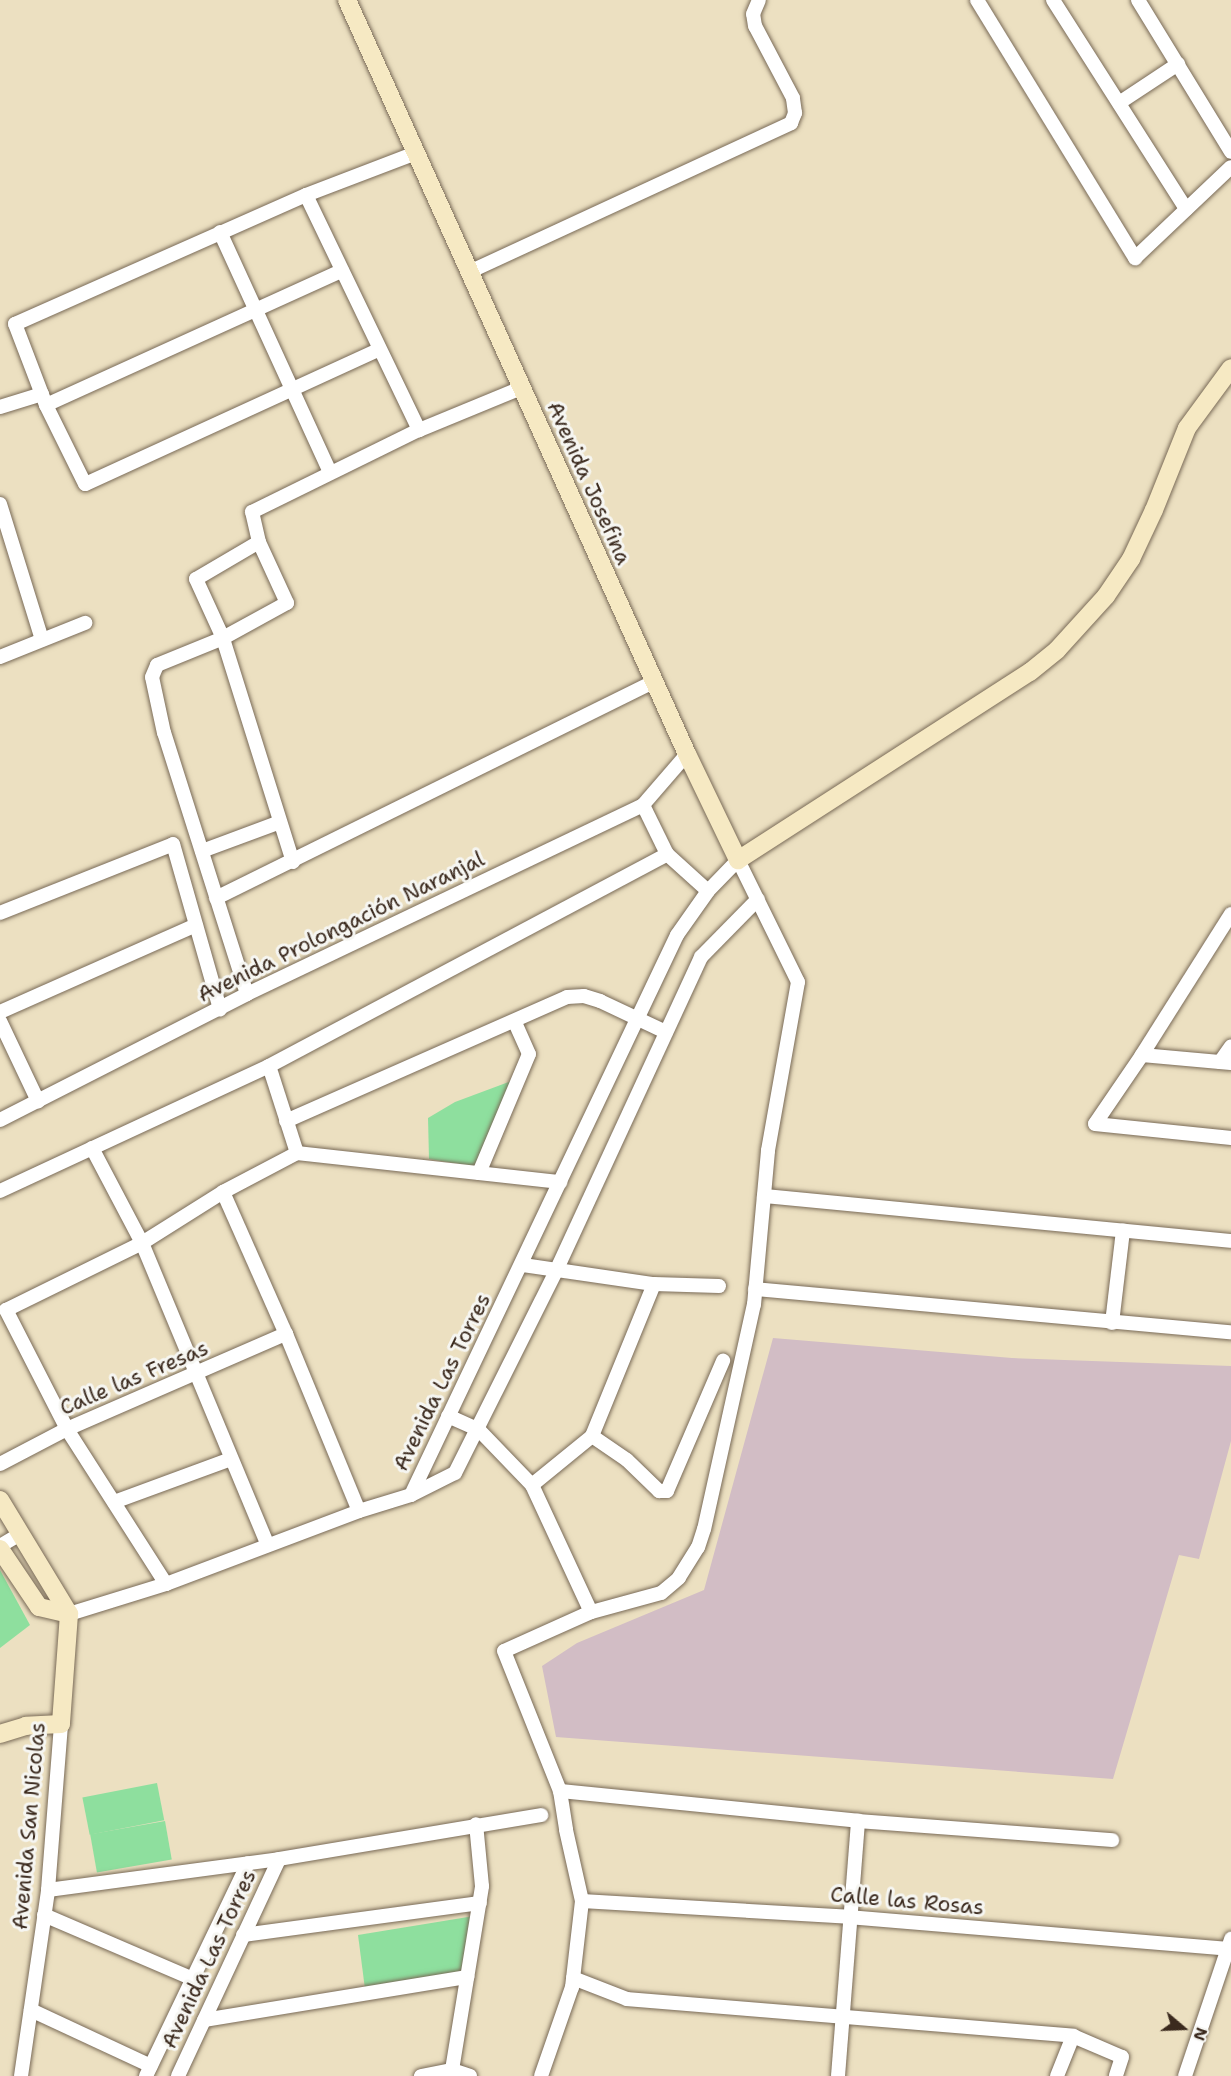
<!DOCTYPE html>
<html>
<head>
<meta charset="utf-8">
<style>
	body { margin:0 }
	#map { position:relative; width:1231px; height:2076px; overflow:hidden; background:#ece0c1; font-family:"Shantell Sans",sans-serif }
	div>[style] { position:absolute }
	.industrial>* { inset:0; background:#d2bdc5 }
	.green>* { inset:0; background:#8edf9e; transform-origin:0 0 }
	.roads { filter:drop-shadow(0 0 2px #796a57) drop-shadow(0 0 2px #796a57) }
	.street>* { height:14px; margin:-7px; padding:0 7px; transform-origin:7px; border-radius:7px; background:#fff }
	.secondary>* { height:18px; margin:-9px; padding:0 9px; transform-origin:9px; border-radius:9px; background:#f6e9c3 }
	span { translate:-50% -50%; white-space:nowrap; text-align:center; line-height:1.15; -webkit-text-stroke:6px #f6f6f2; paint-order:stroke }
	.street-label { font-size:21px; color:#3b2a1e }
	.north { position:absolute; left:1153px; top:1998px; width:60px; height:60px; -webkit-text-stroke:4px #f6f6f2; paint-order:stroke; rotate:109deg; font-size:16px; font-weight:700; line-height:24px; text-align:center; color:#3b2a1e }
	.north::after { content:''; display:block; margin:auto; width:21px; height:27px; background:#3b2a1e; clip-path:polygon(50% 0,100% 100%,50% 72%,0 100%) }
</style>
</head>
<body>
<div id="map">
	<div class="industrial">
		<i style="clip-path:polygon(773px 1338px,1012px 1358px,1231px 1366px,1231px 1441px,1199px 1559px,1179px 1555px,1113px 1779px,556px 1737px,542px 1666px,577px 1643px,704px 1590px)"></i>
	</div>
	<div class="green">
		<i style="clip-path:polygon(517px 1079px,478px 1167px,429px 1159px,428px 1118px,455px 1102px)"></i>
		<i style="clip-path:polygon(0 1570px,30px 1625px,0 1648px)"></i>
		<i style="left:157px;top:1783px;width:38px;height:76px;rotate:79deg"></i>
		<i style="left:165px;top:1821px;width:39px;height:76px;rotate:80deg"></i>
		<i style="clip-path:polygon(474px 1916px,465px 1973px,365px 1989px,358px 1935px)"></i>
	</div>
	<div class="roads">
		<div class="street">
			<i style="left:977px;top:0;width:303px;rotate:58.5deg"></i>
			<i style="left:1135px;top:258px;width:132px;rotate:-43.5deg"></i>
			<i style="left:1053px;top:0;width:248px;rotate:57.5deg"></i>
			<i style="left:1138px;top:0;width:178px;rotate:58.5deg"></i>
			<i style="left:1119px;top:103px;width:71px;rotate:-33.5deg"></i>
			<i style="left:306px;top:195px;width:261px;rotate:64.3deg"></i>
			<i style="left:220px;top:232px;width:264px;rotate:65.4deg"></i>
			<i style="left:469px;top:272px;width:355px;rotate:-24.8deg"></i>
			<i style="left:791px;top:123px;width:11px;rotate:-68deg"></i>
			<i style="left:795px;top:113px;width:15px;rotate:-98deg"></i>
			<i style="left:793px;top:98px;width:81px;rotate:-117.8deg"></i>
			<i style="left:755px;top:26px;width:12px;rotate:-99deg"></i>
			<i style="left:753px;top:14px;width:15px;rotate:-67deg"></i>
			<i style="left:378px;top:350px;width:322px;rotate:155.4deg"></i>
			<i style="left:85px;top:484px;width:88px;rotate:-116.3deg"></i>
			<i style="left:46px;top:405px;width:87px;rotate:-110.9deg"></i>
			<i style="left:15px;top:324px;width:318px;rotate:-23.9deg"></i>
			<i style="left:306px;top:195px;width:118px;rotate:-20.9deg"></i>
			<i style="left:46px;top:405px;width:325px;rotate:-24.4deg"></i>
			<i style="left:0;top:407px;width:44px;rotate:-17.2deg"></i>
			<i style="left:0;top:504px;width:142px;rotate:72.8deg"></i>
			<i style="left:0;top:657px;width:92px;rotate:-21.8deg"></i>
			<i style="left:643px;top:805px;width:55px;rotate:63.9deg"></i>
			<i style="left:667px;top:854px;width:55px;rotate:42.1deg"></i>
			<i style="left:202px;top:851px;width:83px;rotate:-20.4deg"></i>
			<i style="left:293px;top:862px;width:235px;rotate:-107.4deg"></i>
			<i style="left:223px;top:638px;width:73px;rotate:-28.7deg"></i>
			<i style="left:287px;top:603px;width:67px;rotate:-114.7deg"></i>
			<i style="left:259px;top:542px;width:31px;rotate:-103deg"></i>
			<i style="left:252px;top:512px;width:186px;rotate:-26.2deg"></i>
			<i style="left:419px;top:430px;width:110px;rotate:-22.4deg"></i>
			<i style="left:216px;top:898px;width:488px;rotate:-26.3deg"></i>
			<i style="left:0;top:913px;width:186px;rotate:-21.7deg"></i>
			<i style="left:173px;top:844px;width:172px;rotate:74.1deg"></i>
			<i style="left:1231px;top:914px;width:167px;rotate:122.3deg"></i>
			<i style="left:1142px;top:1055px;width:83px;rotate:124.3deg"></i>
			<i style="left:1095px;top:1124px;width:137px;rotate:5.9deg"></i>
			<i style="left:247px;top:994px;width:274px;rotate:-107.6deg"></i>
			<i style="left:164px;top:733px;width:57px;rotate:-102.1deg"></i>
			<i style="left:152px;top:677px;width:13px;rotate:-67deg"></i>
			<i style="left:157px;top:665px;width:71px;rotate:-22.2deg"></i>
			<i style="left:223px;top:638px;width:65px;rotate:-114.6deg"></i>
			<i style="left:196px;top:579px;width:73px;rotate:-30.4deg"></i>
			<i style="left:0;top:1012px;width:214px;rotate:-23.9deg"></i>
			<i style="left:0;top:1021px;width:89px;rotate:64.6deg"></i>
			<i style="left:1142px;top:1055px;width:89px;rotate:5.1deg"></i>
			<i style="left:1220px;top:1062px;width:19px;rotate:-55deg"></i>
			<i style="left:0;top:1120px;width:277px;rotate:-27deg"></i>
			<i style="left:247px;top:994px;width:439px;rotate:-25.5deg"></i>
			<i style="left:643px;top:805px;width:67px;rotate:-49.2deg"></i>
			<i style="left:286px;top:1121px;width:307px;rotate:-23.8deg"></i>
			<i style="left:567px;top:997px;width:17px;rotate:-3deg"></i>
			<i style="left:584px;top:996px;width:17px;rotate:17deg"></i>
			<i style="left:600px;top:1001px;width:73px;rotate:25.2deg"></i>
			<i style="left:92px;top:1148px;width:107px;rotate:62.2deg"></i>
			<i style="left:142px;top:1243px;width:327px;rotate:67.4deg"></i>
			<i style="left:297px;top:1153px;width:265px;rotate:6.3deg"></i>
			<i style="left:479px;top:1173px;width:129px;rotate:-67.2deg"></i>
			<i style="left:529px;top:1054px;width:36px;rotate:-114deg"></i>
			<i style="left:0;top:1191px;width:297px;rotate:-24.9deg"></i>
			<i style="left:269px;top:1066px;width:451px;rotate:-28deg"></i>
			<i style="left:223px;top:1192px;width:155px;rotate:66.1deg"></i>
			<i style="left:286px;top:1334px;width:191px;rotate:67.6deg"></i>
			<i style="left:764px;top:1196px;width:469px;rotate:5.5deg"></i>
			<i style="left:523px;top:1265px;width:132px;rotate:8.3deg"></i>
			<i style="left:654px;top:1284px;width:65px;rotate:1.8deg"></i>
			<i style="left:755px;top:1289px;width:478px;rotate:5.2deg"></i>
			<i style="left:1112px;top:1323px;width:93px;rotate:-83.2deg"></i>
			<i style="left:448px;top:1416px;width:34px;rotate:24deg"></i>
			<i style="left:479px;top:1430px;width:76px;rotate:46.1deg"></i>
			<i style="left:532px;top:1485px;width:140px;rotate:65.1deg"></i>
			<i style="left:592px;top:1436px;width:42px;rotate:34.4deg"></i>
			<i style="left:627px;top:1460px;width:45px;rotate:44.1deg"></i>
			<i style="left:659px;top:1491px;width:8px"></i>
			<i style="left:667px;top:1491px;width:142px;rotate:-66.7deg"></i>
			<i style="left:0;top:1464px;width:76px;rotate:-27.6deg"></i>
			<i style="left:67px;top:1429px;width:239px;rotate:-23.5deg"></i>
			<i style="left:532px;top:1485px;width:77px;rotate:-39.2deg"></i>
			<i style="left:592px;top:1436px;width:164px;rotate:-67.8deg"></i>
			<i style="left:411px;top:1495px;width:620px;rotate:-64.59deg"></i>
			<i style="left:677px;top:935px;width:54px;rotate:-54.8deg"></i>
			<i style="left:708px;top:891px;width:43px;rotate:-45.9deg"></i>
			<i style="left:738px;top:860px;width:136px;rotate:63.8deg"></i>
			<i style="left:798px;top:982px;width:172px;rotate:100.1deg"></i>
			<i style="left:768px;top:1151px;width:154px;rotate:95.2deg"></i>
			<i style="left:754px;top:1304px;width:230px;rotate:102.5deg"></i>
			<i style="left:704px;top:1529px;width:19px;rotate:108deg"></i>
			<i style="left:698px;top:1547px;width:36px;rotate:122deg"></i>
			<i style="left:679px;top:1578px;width:23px;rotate:140deg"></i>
			<i style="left:661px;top:1593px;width:73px;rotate:164.8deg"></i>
			<i style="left:591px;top:1612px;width:95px;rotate:155.9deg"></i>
			<i style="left:504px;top:1651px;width:151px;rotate:68.2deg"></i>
			<i style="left:560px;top:1791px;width:39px;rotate:81deg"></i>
			<i style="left:566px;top:1830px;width:73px;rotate:77.3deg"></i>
			<i style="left:582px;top:1901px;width:87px;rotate:96.6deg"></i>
			<i style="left:572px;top:1987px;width:94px;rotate:109.2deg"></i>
			<i style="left:114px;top:1502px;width:125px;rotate:-20.2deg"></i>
			<i style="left:0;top:1546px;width:23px;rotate:-31deg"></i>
			<i style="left:166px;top:1584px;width:184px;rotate:-122.6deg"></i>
			<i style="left:67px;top:1429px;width:134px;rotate:-117.1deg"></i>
			<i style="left:6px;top:1310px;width:152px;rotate:-26.2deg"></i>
			<i style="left:142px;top:1243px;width:96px;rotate:-32.2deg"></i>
			<i style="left:223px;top:1192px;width:84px;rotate:-27.8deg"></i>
			<i style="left:297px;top:1153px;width:91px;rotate:-107.8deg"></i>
			<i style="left:69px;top:1614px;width:102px;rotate:-17.2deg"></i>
			<i style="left:166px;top:1584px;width:206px;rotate:-20.7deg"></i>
			<i style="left:359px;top:1511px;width:54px;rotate:-17.1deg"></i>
			<i style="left:411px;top:1495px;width:49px;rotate:-26.6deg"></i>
			<i style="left:455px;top:1473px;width:226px;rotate:-63.4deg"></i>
			<i style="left:556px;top:1271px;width:346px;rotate:-65.2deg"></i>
			<i style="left:701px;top:957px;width:81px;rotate:-45.5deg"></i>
			<i style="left:560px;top:1791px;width:300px;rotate:5.7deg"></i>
			<i style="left:858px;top:1821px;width:255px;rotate:4.3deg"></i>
			<i style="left:48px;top:1890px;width:233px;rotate:-7.6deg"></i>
			<i style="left:279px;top:1859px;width:266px;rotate:-9.5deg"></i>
			<i style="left:582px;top:1901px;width:267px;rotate:3.4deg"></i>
			<i style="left:849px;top:1917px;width:380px;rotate:4.8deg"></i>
			<i style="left:44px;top:1915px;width:162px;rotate:23.2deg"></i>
			<i style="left:243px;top:1935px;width:239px;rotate:-7.7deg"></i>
			<i style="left:573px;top:1978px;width:58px;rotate:21.3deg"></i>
			<i style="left:627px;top:1999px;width:448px;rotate:4.7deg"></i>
			<i style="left:1073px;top:2036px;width:53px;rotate:23.2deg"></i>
			<i style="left:1122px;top:2057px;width:20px;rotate:108deg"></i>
			<i style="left:31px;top:2010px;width:132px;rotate:25deg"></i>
			<i style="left:204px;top:2020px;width:267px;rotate:-9.3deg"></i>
			<i style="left:452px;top:2070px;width:186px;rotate:-80.7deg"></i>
			<i style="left:482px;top:1886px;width:62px;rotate:-95.5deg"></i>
			<i style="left:21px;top:2076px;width:188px;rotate:-81.7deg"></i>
			<i style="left:48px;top:1890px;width:167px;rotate:-85.5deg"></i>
			<i style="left:146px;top:2076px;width:236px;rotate:-64.4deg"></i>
			<i style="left:178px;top:2076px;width:239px;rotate:-65deg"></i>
			<i style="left:421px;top:2076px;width:32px;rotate:-11deg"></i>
			<i style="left:452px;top:2070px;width:19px;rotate:18deg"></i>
			<i style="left:838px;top:2076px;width:256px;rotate:-85.5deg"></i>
			<i style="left:1057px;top:2076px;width:43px;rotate:-68.2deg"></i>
			<i style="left:1185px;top:2076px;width:145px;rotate:-71.4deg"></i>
		</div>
		<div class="secondary">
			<i style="left:347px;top:0;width:827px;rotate:65.73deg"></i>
			<i style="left:687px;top:754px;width:118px;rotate:64.3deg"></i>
			<i style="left:738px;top:860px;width:347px;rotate:-32.8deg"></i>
			<i style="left:1030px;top:672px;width:35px;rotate:-39deg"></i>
			<i style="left:1057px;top:650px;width:73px;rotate:-47.8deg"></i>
			<i style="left:1106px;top:596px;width:45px;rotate:-56deg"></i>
			<i style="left:1131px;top:559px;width:54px;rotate:-64.9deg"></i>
			<i style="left:1154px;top:510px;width:88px;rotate:-68.1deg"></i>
			<i style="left:1187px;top:428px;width:74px;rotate:-53.7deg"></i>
			<i style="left:0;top:1500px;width:133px;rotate:58.8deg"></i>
			<i style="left:69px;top:1614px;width:110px;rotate:94.2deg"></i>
			<i style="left:61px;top:1724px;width:35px;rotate:177deg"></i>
			<i style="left:26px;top:1726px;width:27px;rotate:163deg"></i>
			<i style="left:0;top:1549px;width:70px;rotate:56.1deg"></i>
			<i style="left:39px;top:1607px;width:31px;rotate:13deg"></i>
		</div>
	</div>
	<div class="street-label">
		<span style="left:589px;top:483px;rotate:66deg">Avenida Josefina</span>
		<span style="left:341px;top:927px;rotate:-26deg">Avenida Prolongación Naranjal</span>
		<span style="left:134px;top:1378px;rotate:-23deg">Calle las Fresas</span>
		<span style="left:442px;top:1382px;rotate:-64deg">Avenida Las Torres</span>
		<span style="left:29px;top:1826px;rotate:-85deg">Avenida San Nicolas</span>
		<span style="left:907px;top:1901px;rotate:5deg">Calle las Rosas</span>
		<span style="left:209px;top:1959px;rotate:-65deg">Avenida Las Torres</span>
	</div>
	<div class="north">N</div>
</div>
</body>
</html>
